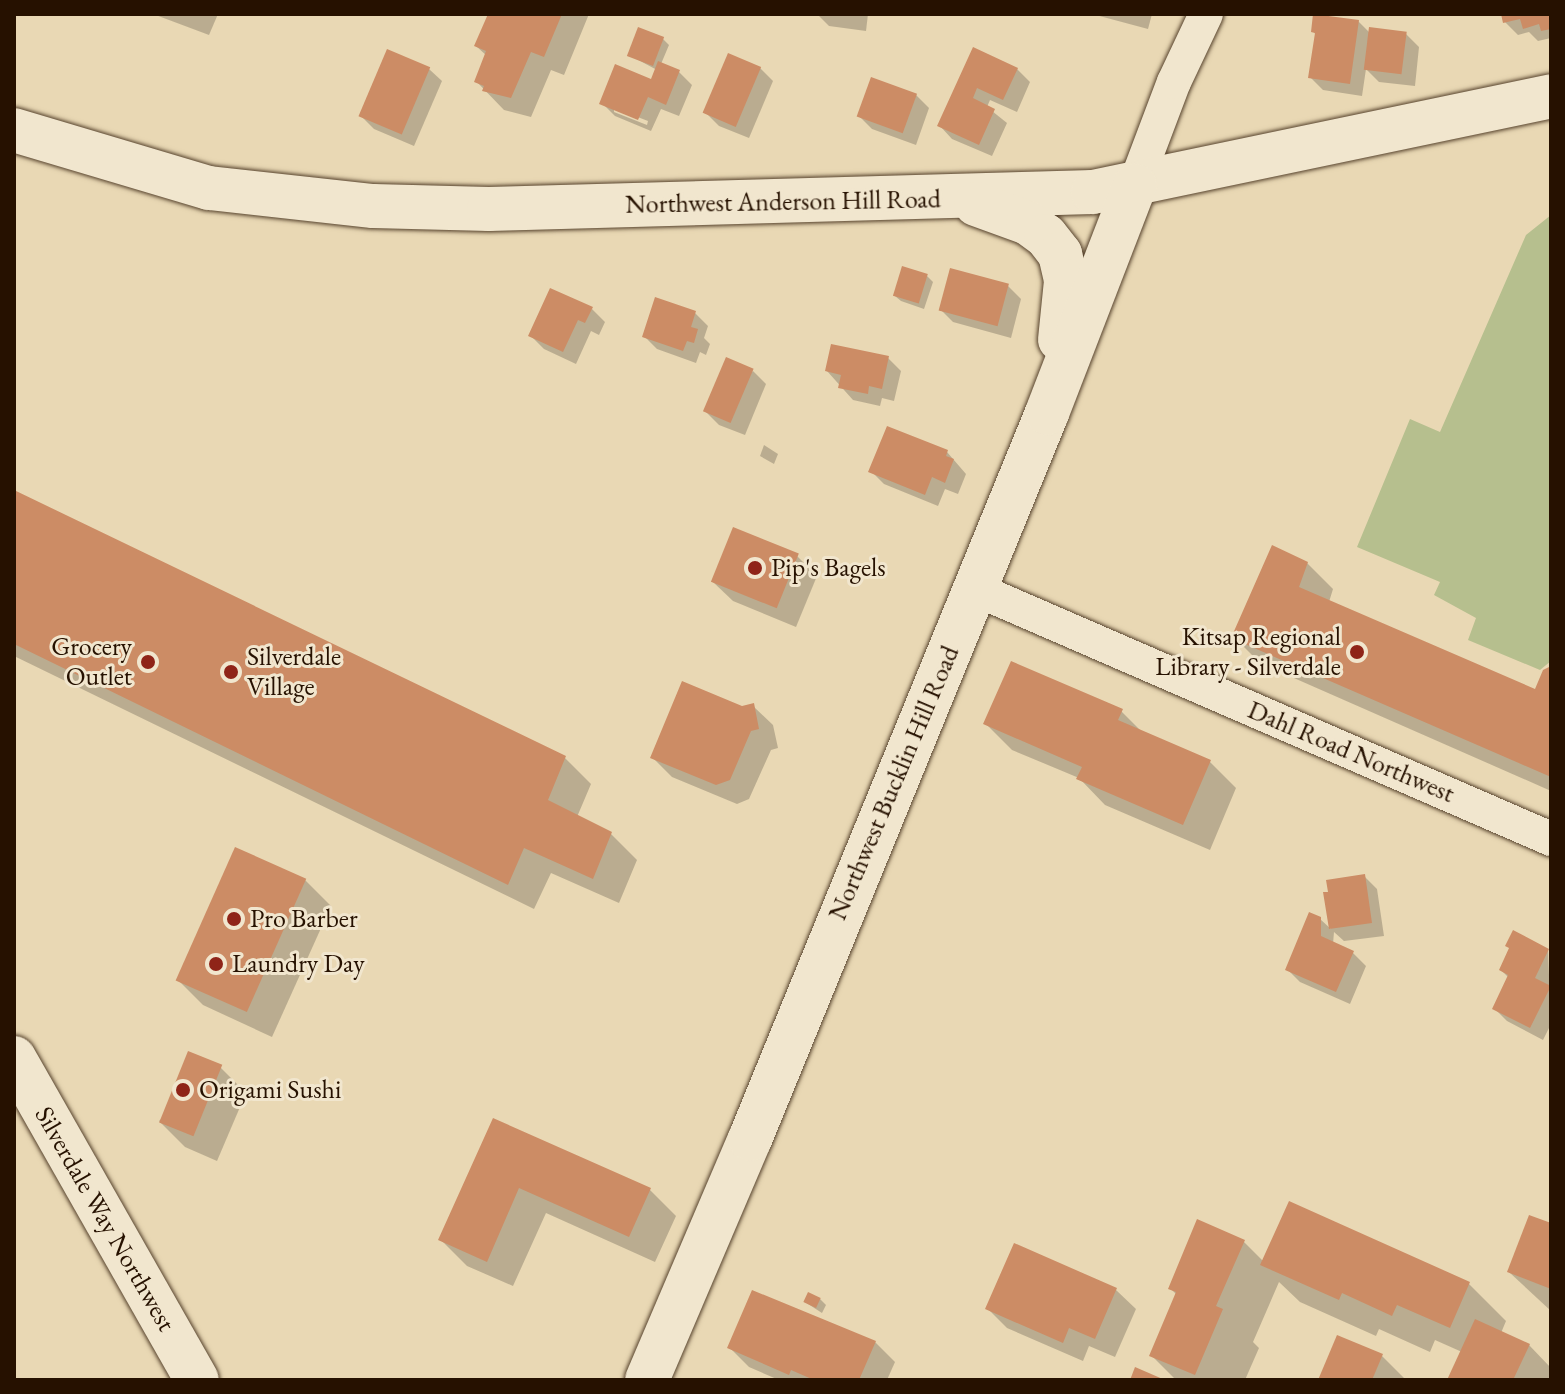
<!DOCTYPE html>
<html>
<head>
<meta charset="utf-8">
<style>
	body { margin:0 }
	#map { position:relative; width:1565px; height:1394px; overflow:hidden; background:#e9d8b4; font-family:"EB Garamond",serif }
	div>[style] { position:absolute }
	.green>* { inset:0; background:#b6bf8e }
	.shadow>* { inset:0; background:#0003 }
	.building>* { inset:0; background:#cc8c65; transform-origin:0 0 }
	.roads { filter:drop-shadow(0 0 2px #57432d) drop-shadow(0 0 2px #57432d) }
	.minor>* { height:34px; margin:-17px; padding:0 17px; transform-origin:17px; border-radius:17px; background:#f1e6ce }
	.secondary>* { height:44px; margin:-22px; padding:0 22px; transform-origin:22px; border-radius:22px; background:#f1e6ce }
	.dots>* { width:22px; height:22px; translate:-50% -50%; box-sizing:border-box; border:4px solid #f1e6ce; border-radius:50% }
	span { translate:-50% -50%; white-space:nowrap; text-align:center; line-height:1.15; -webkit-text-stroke:6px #f1e6ce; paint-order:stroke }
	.street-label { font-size:26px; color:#261100 }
	.poi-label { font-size:26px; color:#261100 }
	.left { translate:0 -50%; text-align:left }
	.right { translate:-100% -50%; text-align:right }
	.frame { position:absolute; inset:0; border:16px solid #261100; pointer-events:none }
</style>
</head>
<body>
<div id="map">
	<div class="green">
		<i style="clip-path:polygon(1551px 215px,1551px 661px,1540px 670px,1468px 640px,1476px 618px,1434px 595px,1440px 582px,1357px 547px,1410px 419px,1440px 432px,1526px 235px)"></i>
	</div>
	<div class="shadow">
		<i style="clip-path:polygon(153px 14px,218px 14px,209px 35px)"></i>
		<i style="clip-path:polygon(490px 14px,589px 14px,564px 75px,551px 70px,531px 117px,504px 110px,476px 81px,487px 56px,476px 46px)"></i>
		<i style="clip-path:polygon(817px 14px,868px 14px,866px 31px,829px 26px)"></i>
		<i style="clip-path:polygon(1092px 14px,1152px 14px,1148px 29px)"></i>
		<i style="clip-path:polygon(1503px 14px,1551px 14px,1551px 38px,1538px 41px,1529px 32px,1518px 35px,1505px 22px)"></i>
		<i style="clip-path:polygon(1358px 21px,1370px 33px,1406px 34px,1419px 47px,1415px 86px,1379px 82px,1366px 69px,1362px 96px,1323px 90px,1310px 77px,1316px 35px,1313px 31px)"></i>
		<i style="clip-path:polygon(evenodd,663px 39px,669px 45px,661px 64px,679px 72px,692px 85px,679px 116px,661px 109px,651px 131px,615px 116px,602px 103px,652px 82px,657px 70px,629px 55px,663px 39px,614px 108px,648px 121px,647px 125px,614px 112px,614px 108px)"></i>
		<i style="clip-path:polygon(974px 50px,1017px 69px,1030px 82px,1017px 112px,990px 100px,987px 107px,1007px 123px,992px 156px,952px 139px,940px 126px)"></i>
		<i style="clip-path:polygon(760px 68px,773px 81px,749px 138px,719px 126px,706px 113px)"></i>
		<i style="clip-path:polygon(429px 69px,442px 81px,414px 146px,374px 129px,361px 116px)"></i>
		<i style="clip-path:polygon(916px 95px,929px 108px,916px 145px,872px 129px,859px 116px)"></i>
		<i style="clip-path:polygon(927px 276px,933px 282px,924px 309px,901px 301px,895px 296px)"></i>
		<i style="clip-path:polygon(1008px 286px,1021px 299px,1011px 338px,953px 322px,940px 309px)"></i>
		<i style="clip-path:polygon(592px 309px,605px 322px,599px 335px,591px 331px,576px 364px,544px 349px,531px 336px)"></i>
		<i style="clip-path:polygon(695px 313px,708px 326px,704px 338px,710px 344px,706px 355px,700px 352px,696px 363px,657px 349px,644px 336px)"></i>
		<i style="clip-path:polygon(888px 358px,901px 371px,894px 401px,882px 398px,880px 406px,853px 400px,827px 371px)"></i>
		<i style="clip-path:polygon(753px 371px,766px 384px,745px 435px,719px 425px,706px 412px)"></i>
		<i style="clip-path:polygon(764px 445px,778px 454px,774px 464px,760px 456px)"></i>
		<i style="clip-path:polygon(947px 452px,966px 474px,958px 494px,945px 489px,938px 506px,884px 484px,871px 471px)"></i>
		<i style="clip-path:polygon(14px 492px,565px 758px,591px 784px,577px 817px,611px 834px,637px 860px,619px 903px,551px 873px,534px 909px,14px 656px)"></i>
		<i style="clip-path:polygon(797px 556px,817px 576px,796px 627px,733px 601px,713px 582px)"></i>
		<i style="clip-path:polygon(1307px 563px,1333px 589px,1329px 602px,1536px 692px,1551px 669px,1551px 791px,1260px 663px,1234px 637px)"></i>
		<i style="clip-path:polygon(753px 706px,773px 725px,778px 748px,771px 750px,749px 799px,737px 804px,672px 777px,652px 757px,742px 708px)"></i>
		<i style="clip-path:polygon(1121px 711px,1143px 733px,1210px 762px,1236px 788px,1210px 850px,1105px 805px,1079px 778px,1012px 750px,986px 724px)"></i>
		<i style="clip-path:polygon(1364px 876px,1377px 889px,1384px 936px,1344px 941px,1334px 932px,1333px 944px,1353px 953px,1366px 966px,1350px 1004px,1300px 982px,1287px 969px,1320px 919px,1331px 929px,1326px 894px)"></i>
		<i style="clip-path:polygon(305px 880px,331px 906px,272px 1037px,203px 1005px,177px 979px)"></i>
		<i style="clip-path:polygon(1548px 950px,1551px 1024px,1543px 1040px,1507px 1021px,1494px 1008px,1509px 978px,1501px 970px)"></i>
		<i style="clip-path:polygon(220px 1067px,246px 1093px,217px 1161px,185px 1147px,159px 1121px)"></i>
		<i style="clip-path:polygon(494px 1120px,650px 1190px,676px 1216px,655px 1262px,546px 1213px,513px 1286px,467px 1266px,441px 1240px)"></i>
		<i style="clip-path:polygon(1551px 1226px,1551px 1311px,1509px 1272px)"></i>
		<i style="clip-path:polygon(1243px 1241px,1264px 1262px,1469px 1284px,1506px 1321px,1501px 1333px,1529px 1345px,1551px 1368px,1551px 1380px,1449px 1380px,1462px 1352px,1435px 1340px,1430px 1352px,1379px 1329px,1376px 1336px,1300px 1302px,1279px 1282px,1253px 1342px,1259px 1348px,1245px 1380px,1176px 1380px,1151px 1355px,1177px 1295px,1170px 1288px)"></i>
		<i style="clip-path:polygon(1116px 1290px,1136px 1309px,1115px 1357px,1089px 1346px,1083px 1361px,1007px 1328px,988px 1309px)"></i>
		<i style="clip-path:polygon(820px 1299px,826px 1305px,822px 1313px,805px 1302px)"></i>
		<i style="clip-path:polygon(875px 1342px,895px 1362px,887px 1380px,779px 1380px,749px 1367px,729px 1347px)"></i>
		<i style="clip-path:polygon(1382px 1356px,1406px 1380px,1320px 1380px)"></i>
	</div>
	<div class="building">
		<i style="clip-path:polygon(488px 14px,562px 14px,544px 57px,531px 52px,511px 98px,482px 91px,484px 86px,474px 82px,486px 51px,474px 46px)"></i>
		<i style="clip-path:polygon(1313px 14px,1359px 20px,1350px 84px,1308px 78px,1315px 33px,1311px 32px)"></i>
		<i style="clip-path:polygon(1501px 14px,1551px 14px,1551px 29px,1541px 31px,1539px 24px,1523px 29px,1520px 19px,1503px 23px)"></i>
		<i style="left:638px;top:27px;width:28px;height:31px;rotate:21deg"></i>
		<i style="left:1369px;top:27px;width:38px;height:43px;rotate:7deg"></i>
		<i style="clip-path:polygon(973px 47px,1018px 68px,1003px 100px,977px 88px,973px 98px,995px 109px,979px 145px,937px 126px)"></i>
		<i style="left:387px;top:49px;width:47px;height:73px;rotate:23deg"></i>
		<i style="left:728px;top:53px;width:36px;height:65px;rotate:23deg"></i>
		<i style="clip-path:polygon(658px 61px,680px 70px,666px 105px,648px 97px,638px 120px,599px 104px,615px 64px,651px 79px)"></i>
		<i style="left:871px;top:77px;width:49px;height:42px;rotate:20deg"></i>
		<i style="left:902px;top:266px;width:27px;height:31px;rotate:17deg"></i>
		<i style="left:950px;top:268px;width:61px;height:44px;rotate:15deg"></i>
		<i style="clip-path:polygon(550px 288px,593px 307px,585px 323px,578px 320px,563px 352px,528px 336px)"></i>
		<i style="clip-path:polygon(655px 297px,696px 311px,691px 327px,698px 329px,694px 343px,687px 341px,683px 351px,642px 337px)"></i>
		<i style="clip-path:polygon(831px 344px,889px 356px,882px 389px,869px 386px,868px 394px,838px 388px,841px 375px,825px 371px)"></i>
		<i style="left:726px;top:357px;width:30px;height:59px;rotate:23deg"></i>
		<i style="clip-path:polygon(887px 426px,948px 450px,946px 456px,954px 459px,945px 483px,932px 477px,925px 495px,868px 472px)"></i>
		<i style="clip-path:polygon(14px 490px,566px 756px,548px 800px,612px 832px,593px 879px,524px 848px,508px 885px,14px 644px)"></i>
		<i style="left:733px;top:527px;width:71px;height:59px;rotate:22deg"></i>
		<i style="clip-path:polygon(1272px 545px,1308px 562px,1299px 587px,1535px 689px,1543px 670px,1551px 666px,1551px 777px,1231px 638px)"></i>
		<i style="clip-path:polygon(1011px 661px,1123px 709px,1118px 720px,1211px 760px,1183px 825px,1076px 779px,1082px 767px,983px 724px)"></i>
		<i style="clip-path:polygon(682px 681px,742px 706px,754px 703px,759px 729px,751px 731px,730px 780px,716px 785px,650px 758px)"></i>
		<i style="left:235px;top:847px;width:78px;height:146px;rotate:24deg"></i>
		<i style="clip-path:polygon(1365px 874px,1372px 923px,1329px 929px,1323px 892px,1328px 892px,1326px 880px)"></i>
		<i style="clip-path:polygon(1309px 912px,1321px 917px,1321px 936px,1354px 951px,1336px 992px,1285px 970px)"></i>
		<i style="clip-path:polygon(1513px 930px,1549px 949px,1535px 978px,1551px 986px,1530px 1028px,1492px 1009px,1508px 975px,1499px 970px,1509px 948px,1505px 946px)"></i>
		<i style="left:188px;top:1051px;width:37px;height:77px;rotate:22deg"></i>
		<i style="clip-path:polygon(493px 1118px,651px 1188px,629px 1237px,519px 1188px,487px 1262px,438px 1240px)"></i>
		<i style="clip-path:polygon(1289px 1201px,1470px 1282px,1450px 1328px,1397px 1305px,1392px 1316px,1342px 1293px,1339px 1300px,1260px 1265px)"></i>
		<i style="clip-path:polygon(1529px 1215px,1551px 1223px,1551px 1289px,1507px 1272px)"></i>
		<i style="clip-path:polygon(1197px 1219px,1245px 1240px,1216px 1306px,1223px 1309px,1195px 1375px,1149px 1356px,1176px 1292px,1168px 1289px)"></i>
		<i style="clip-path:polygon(1014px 1243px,1117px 1288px,1095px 1339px,1069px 1328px,1063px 1343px,985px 1309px)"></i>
		<i style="clip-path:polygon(752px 1290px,876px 1341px,859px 1380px,814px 1380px,791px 1370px,789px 1375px,727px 1348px)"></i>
		<i style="left:808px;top:1292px;width:14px;height:11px;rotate:25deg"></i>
		<i style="clip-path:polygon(1475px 1319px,1530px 1344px,1513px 1380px,1447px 1380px)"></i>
		<i style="clip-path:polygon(1337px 1335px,1383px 1354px,1372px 1380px,1318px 1380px)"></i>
		<i style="clip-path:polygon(1135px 1367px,1165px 1380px,1130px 1380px)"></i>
	</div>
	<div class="roads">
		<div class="minor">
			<i style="left:1135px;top:185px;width:110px;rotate:-69.3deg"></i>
			<i style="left:1174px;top:82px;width:75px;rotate:-64.8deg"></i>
			<i style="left:975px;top:589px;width:628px;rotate:23.46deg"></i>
		</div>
		<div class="secondary">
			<i style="left:14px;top:130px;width:203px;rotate:16.6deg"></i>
			<i style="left:209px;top:188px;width:165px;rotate:6.3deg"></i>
			<i style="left:373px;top:206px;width:116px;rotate:1.5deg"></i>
			<i style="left:489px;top:209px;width:604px;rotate:-1.61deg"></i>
			<i style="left:1093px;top:192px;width:468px;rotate:-11.8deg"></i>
			<i style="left:976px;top:204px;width:55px;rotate:20.1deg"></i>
			<i style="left:1028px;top:223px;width:22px;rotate:36deg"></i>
			<i style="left:1046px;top:236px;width:23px;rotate:52deg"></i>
			<i style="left:1060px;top:254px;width:28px;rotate:77deg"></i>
			<i style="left:1066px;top:281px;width:59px;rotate:95.8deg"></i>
			<i style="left:14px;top:1058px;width:370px;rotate:60.4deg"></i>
			<i style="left:647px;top:1380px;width:262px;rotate:-66.9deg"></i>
			<i style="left:750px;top:1139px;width:784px;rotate:-67.75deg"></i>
			<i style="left:1047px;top:413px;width:244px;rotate:-68.9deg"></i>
		</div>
	</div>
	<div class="dots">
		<i style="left:755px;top:568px;background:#8f2418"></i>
		<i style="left:1357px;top:652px;background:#8f2418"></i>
		<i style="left:148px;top:662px;background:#8f2418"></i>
		<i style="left:231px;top:672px;background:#8f2418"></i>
		<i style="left:234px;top:919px;background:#8f2418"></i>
		<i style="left:216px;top:964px;background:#8f2418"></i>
		<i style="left:183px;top:1090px;background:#8f2418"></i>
	</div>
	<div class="street-label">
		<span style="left:783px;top:202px;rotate:-1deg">Northwest Anderson Hill Road</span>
		<span style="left:1351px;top:752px;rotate:23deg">Dahl Road Northwest</span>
		<span style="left:894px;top:783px;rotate:-67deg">Northwest Bucklin Hill Road</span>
		<span style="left:105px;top:1219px;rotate:60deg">Silverdale Way Northwest</span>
	</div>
	<div class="poi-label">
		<span class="left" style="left:771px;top:568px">Pip's Bagels</span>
		<span class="right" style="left:1341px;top:652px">Kitsap Regional<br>Library - Silverdale</span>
		<span class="right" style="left:132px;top:662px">Grocery<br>Outlet</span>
		<span class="left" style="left:247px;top:672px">Silverdale<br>Village</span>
		<span class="left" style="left:250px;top:919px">Pro Barber</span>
		<span class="left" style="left:232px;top:964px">Laundry Day</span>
		<span class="left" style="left:199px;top:1090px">Origami Sushi</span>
	</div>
	<div class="frame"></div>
</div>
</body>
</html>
